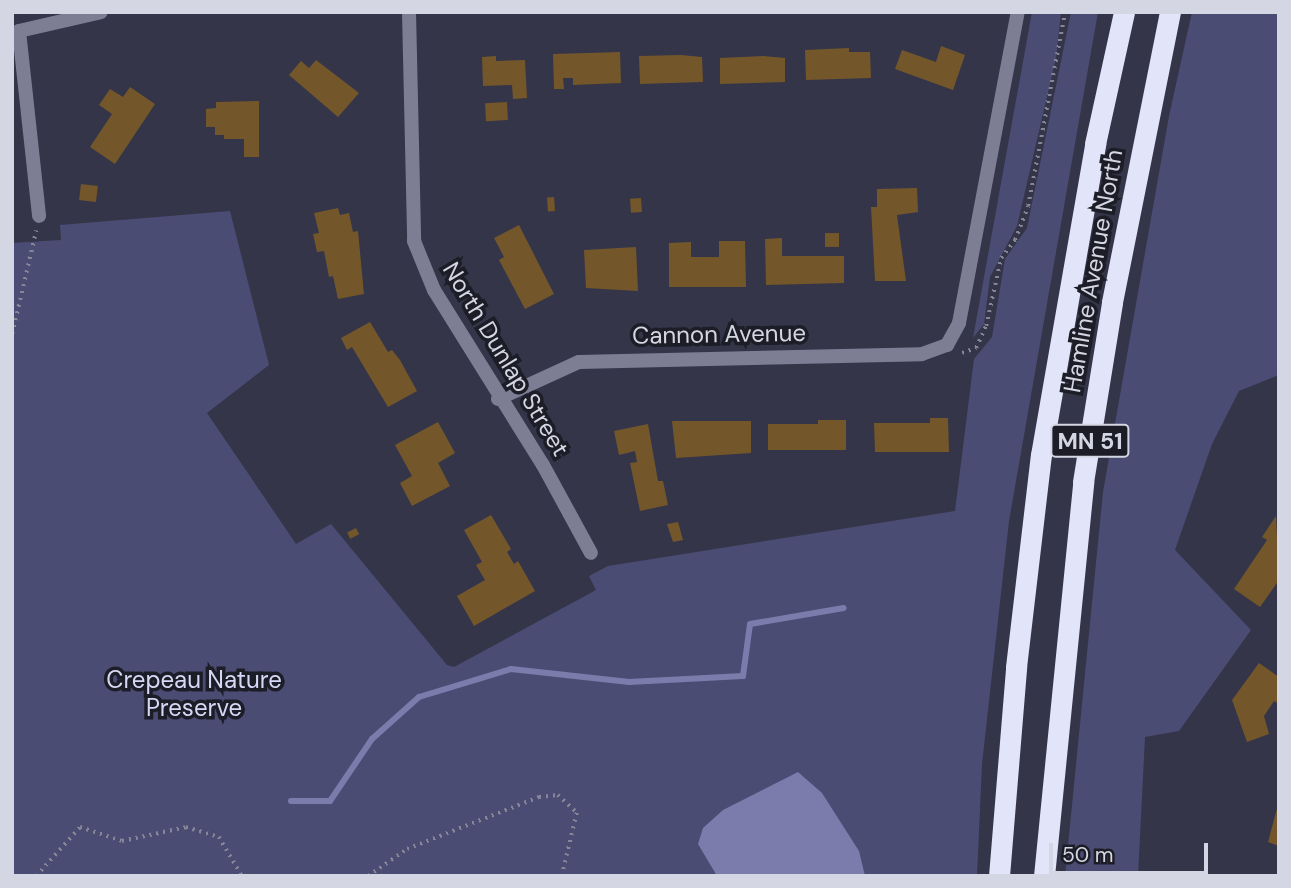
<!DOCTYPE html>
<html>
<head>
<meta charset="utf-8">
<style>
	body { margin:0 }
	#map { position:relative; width:1291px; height:888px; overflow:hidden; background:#343549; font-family:"DM Sans",sans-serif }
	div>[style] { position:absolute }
	.green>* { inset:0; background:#4b4c74 }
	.water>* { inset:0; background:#7b7cab }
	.stream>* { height:6px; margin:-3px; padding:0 3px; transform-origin:3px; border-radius:3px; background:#7b7cab }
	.building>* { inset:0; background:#73572a; transform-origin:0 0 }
	.path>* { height:3.5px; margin-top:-1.75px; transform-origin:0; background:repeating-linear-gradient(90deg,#858696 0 2px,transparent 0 7px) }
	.street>* { height:14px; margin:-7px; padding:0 7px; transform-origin:7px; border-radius:7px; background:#7d7e94 }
	.highway>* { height:21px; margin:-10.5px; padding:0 10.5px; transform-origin:10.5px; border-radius:10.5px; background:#e2e4f9 }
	span { translate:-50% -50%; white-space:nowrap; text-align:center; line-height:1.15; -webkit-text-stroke:7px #1d1d27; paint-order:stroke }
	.shield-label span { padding:2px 5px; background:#1d1d27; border:2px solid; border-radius:5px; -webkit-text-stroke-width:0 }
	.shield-label { font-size:23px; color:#d5d6e3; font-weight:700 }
	.street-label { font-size:24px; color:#d5d6e3 }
	.park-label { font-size:24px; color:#d6d8f5 }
	.frame { position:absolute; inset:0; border:14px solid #d5d6e3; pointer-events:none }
	.scale { position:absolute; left:1049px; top:843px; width:159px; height:32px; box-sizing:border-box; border:4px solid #d5d6e3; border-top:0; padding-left:9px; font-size:21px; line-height:24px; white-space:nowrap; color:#d5d6e3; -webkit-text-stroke:5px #1d1d27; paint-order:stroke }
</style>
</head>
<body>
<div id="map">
	<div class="green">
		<i style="clip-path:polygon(1032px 12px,1061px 12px,1056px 58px,1017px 226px,990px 277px,984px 324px,973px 338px)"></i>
		<i style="clip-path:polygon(1071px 12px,1098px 12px,1009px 521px,982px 764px,977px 876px,12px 876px,12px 243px,61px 240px,60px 225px,230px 211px,269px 365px,207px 413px,296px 544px,331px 524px,447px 665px,454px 667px,596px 590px,589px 576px,608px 566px,955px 511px,974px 359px,992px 337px,1005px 259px,1027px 228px)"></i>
		<i style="clip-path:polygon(1192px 12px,1279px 12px,1279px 375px,1239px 391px,1212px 444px,1175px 550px,1251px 630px,1179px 731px,1145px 737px,1138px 876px,1065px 876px,1103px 492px,1169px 116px)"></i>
	</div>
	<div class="water">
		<i style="clip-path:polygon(798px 772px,822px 793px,859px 851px,865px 876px,717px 876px,698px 844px,703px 828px,723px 810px)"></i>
	</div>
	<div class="stream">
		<i style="left:291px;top:801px;width:39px"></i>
		<i style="left:330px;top:801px;width:75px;rotate:-55.9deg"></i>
		<i style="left:372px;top:739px;width:63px;rotate:-41.8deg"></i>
		<i style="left:419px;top:697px;width:96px;rotate:-16.9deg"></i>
		<i style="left:511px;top:669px;width:119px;rotate:6.3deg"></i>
		<i style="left:629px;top:682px;width:114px;rotate:-3deg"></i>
		<i style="left:743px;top:676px;width:52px;rotate:-82.3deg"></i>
		<i style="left:750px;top:624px;width:95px;rotate:-9.7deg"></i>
	</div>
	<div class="building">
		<i style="clip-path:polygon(941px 46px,965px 55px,953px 90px,895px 69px,902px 50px,936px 62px)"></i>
		<i style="clip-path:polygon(849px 48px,849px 52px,870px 52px,871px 78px,806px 80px,805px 50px)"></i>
		<i style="clip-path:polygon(620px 52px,621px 83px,573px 85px,573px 78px,563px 78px,564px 89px,554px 89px,553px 54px)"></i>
		<i style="clip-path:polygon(681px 55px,702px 57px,703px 82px,640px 84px,639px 56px)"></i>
		<i style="clip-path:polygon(496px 56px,496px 61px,525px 60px,527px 98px,513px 99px,512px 85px,483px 86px,482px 57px)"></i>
		<i style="clip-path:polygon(763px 56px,785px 58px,785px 82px,720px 84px,720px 58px)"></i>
		<i style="clip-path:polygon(316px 60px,359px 93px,338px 117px,289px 75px,301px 61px,309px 68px)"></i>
		<i style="clip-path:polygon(130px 87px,155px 104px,115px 164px,90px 147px,112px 114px,99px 105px,110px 89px,123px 97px)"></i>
		<i style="clip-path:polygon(259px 101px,259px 157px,244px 157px,244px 139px,224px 139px,224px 135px,215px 135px,215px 127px,206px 127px,206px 109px,216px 108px,216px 102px)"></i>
		<i style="left:507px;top:102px;width:18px;height:22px;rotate:87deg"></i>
		<i style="left:81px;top:184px;width:17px;height:16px;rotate:7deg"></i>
		<i style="clip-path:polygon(917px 188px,918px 212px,897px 215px,906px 281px,875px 281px,871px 207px,877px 207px,877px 189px)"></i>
		<i style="left:554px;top:197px;width:14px;height:7px;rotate:86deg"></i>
		<i style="left:641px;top:198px;width:14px;height:11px;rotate:86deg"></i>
		<i style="clip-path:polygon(338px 208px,340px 215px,349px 213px,353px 232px,358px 231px,364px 294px,338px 299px,333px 276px,329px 277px,324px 251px,317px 252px,313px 234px,319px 233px,314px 213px)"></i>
		<i style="clip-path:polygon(519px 225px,554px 294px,525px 309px,499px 260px,504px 257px,494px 238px)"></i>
		<i style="left:825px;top:233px;width:14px;height:14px"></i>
		<i style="clip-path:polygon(782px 238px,782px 256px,844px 256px,844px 283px,766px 285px,765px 239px)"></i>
		<i style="clip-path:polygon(719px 241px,745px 241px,746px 287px,669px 287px,669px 243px,691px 242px,691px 257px,719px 257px)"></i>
		<i style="clip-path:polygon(636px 247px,638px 291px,586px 288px,584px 250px)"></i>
		<i style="clip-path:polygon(370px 322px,388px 352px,392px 350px,400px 360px,417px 391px,388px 407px,352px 347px,347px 350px,341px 338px)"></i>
		<i style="clip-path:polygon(930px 418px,948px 418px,949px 452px,875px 452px,874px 423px,930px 423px)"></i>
		<i style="clip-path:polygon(818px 420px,846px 420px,846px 450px,768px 450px,768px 424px,818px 424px)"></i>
		<i style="clip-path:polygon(672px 421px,751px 421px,751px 453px,676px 458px)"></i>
		<i style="clip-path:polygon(438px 422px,455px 453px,438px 463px,450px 486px,412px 506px,400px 483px,412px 476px,395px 445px)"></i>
		<i style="clip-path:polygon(648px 424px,658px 481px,663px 481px,668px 505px,640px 511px,630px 463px,637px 462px,635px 451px,619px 455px,614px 431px)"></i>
		<i style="clip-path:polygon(491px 515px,511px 549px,507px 552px,514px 564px,518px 561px,535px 591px,474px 626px,457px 596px,485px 580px,476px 565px,482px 562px,464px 530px)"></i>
		<i style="clip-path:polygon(1276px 516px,1279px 580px,1260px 607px,1234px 589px,1267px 540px,1262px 537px)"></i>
		<i style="clip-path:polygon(678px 522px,683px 540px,673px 542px,667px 524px)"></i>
		<i style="left:356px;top:528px;width:7px;height:10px;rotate:63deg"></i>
		<i style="clip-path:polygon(1259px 663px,1279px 677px,1279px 704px,1274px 701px,1264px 716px,1269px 734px,1247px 742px,1232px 700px)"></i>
		<i style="clip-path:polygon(1279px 801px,1279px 846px,1268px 842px)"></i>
	</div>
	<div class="path">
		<i style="left:12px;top:334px;width:106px;rotate:-76.9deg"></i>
		<i style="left:962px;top:353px;width:15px;rotate:-20deg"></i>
		<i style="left:976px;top:348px;width:24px;rotate:-66deg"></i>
		<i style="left:986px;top:326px;width:70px;rotate:-77.6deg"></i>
		<i style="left:1001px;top:258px;width:23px;rotate:-52deg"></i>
		<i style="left:1015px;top:240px;width:36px;rotate:-69deg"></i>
		<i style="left:1028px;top:206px;width:197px;rotate:-79.2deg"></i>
		<i style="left:36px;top:876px;width:66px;rotate:-48.1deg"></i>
		<i style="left:80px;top:827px;width:44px;rotate:18.4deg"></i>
		<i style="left:122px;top:841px;width:66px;rotate:-12.3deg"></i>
		<i style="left:186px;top:827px;width:34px;rotate:17deg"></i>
		<i style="left:219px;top:837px;width:45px;rotate:59.5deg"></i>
		<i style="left:368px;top:876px;width:47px;rotate:-34.7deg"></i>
		<i style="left:407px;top:849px;width:142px;rotate:-21.5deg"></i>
		<i style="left:539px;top:797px;width:19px;rotate:-6deg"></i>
		<i style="left:558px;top:795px;width:26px;rotate:43deg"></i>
		<i style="left:577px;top:813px;width:65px;rotate:103.4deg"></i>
	</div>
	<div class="street">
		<i style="left:409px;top:12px;width:229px;rotate:88.7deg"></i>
		<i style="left:414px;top:241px;width:53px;rotate:67.8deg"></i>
		<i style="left:434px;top:290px;width:206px;rotate:58.1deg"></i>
		<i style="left:543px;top:465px;width:100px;rotate:61.4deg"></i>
		<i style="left:19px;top:31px;width:186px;rotate:83.8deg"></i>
		<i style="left:19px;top:31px;width:84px;rotate:-13deg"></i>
		<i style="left:498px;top:399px;width:89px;rotate:-24.6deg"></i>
		<i style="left:579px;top:362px;width:343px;rotate:-1.3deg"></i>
		<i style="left:922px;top:354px;width:27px;rotate:-20deg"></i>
		<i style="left:947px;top:345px;width:25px;rotate:-61deg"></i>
		<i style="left:959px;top:323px;width:317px;rotate:-79.3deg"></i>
	</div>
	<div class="highway">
		<i style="left:999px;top:876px;width:210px;rotate:-85.3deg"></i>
		<i style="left:1016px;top:667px;width:213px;rotate:-83.3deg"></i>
		<i style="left:1041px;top:455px;width:316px;rotate:-80.1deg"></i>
		<i style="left:1095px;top:144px;width:135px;rotate:-77.6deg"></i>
		<i style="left:1044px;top:876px;width:396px;rotate:-84.3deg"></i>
		<i style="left:1083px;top:482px;width:182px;rotate:-80.8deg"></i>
		<i style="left:1112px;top:302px;width:296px;rotate:-78.7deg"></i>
	</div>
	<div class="shield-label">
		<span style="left:1090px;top:441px">MN 51</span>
	</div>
	<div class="street-label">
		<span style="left:1093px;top:271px;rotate:-80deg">Hamline Avenue North</span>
		<span style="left:719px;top:334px;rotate:-1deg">Cannon Avenue</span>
		<span style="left:506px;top:359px;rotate:59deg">North Dunlap Street</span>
	</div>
	<div class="park-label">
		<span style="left:194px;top:694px">Crepeau Nature<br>Preserve</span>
	</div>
	<div class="frame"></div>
	<div class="scale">50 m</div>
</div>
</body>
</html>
